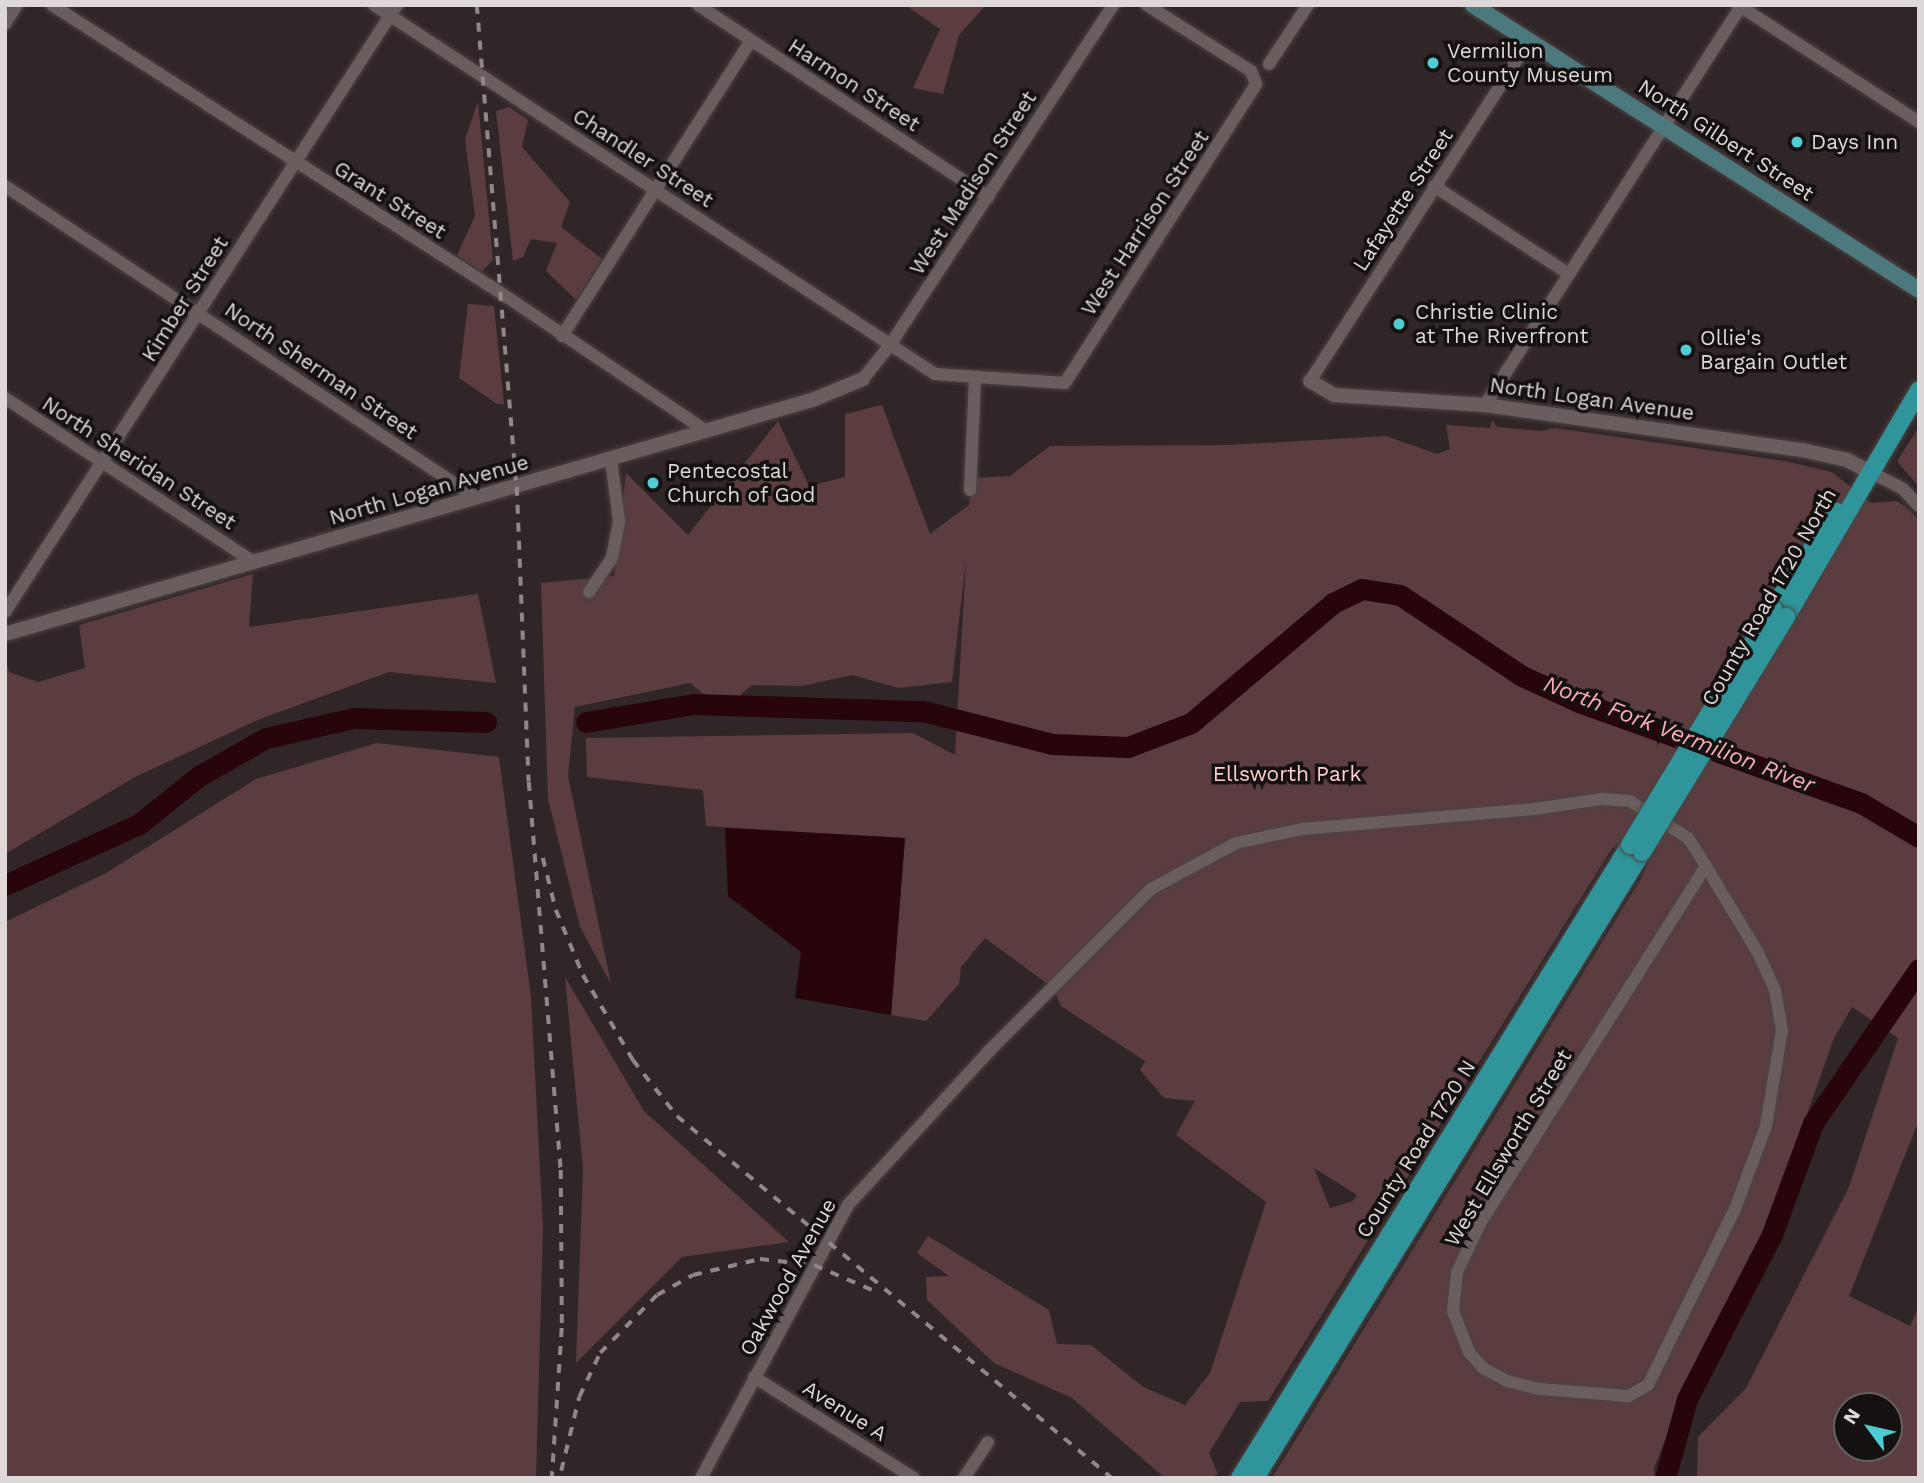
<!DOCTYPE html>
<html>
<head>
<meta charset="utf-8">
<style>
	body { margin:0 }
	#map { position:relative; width:1924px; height:1483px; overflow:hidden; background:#312627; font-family:"Work Sans",sans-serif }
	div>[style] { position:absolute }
	.green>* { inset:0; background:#5b3d40 }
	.water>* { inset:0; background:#28040b }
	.river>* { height:21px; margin:-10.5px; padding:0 10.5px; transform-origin:10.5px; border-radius:10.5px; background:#28040b }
	.roads { filter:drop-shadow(0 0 2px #4c4344) drop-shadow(0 0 2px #4c4344) }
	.minor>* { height:12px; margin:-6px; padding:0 6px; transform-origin:6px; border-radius:6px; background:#695d5e }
	.tertiary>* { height:14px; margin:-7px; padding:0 7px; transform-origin:7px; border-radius:7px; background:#695d5e }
	.secondary>* { height:16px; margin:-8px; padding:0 8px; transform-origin:8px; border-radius:8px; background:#4c797d }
	.primary>* { height:18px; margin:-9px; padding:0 9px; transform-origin:9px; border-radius:9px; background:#2f959b }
	.rail>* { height:3.5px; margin-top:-1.75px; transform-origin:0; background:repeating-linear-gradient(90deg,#908788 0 9px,transparent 0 18px) }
	.bridges { filter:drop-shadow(0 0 2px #4c4344) drop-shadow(0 0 2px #4c4344) }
	.primary-bridge>* { height:18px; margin:-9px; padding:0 9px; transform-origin:9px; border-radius:9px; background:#2f959b }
	.dots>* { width:19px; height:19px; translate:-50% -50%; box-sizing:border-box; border:4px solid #151111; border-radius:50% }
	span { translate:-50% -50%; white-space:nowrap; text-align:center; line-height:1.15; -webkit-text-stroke:7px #151111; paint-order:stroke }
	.poi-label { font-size:21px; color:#dfd8d9 }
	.left { translate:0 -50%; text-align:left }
	.street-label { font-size:21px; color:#dfd8d9 }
	.park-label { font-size:21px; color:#fdccd0 }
	.water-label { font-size:23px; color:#f8aab2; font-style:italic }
	.frame { position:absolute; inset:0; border:7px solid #dfd8d9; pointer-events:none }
	.north { position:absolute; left:1833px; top:1392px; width:70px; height:70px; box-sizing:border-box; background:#151111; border:2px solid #666161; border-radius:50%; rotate:303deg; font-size:19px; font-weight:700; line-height:28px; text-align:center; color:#dfd8d9 }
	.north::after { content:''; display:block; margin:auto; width:24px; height:32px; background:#51ccd4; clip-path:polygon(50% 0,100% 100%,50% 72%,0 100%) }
</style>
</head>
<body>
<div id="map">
	<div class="green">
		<i style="clip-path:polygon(905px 5px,986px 5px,959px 35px,943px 94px,913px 88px,940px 29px)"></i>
		<i style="clip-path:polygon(478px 102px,493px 260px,481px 272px,457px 255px,475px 216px,465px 139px)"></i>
		<i style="clip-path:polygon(509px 107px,528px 120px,522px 147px,570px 202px,561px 227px,602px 259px,576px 300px,546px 271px,557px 243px,531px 239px,523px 257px,513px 261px,496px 111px)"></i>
		<i style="clip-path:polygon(468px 304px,494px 306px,504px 404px,497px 404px,459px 378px)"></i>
		<i style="clip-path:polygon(evenodd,882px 405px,930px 534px,969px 505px,971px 478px,1010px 476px,1050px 446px,1229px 445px,1386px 436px,1437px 454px,1450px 449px,1446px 425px,1490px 428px,1492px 420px,1497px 427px,1541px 431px,1555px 428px,1785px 461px,1832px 472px,1871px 503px,1897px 501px,1907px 508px,1919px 520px,1919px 1120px,1849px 1296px,1910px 1326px,1919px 1306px,1919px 1478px,1697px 1478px,1698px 1437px,1746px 1388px,1849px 1187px,1898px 1038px,1852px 1007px,1834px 1038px,1768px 1224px,1700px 1352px,1654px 1468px,1655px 1478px,1272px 1478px,1642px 877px,1650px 856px,1622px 840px,1611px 850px,1268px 1401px,1240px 1402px,1209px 1453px,1218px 1474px,1211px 1478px,1165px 1478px,1072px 1398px,994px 1363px,927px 1300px,926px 1277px,949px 1276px,917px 1253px,928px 1236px,1049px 1310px,1057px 1344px,1091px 1345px,1143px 1387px,1185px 1405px,1210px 1373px,1266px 1202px,1176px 1135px,1195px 1101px,1164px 1098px,1140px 1070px,1145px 1061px,1061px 1006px,1053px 988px,985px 938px,961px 967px,959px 984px,926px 1021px,891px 1015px,905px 838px,706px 826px,703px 790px,587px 777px,586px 738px,913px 733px,955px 755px,966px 560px,952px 682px,899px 688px,852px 675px,802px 686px,752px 685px,723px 710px,690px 683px,575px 707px,568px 776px,611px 984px,580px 927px,548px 799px,541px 583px,614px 576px,626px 473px,688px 535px,778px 421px,809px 486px,845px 477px,845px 414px,882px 405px,1314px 1168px,1357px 1195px,1353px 1201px,1330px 1208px,1314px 1168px,882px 405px,1847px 1406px,1889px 1406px,1889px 1448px,1847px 1448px,1847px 1406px)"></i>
		<i style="clip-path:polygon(1919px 427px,1919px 487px,1897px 461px)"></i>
		<i style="clip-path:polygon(253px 574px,249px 627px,478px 594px,496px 683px,389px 672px,260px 719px,135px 777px,5px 854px,5px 655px,9px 672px,38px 682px,85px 668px,79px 625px)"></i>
		<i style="clip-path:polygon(377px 743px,499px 757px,531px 997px,543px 1227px,536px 1478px,5px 1478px,5px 922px,106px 873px,256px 779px)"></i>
		<i style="clip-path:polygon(565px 977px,644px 1111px,789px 1242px,682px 1257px,576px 1363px,583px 1169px)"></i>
	</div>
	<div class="water">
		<i style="clip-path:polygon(725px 828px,905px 838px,891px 1015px,795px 998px,801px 952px,728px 896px)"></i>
	</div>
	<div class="river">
		<i style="left:586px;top:722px;width:109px;rotate:-9.5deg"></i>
		<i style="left:694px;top:704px;width:229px;rotate:1.8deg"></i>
		<i style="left:923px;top:711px;width:133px;rotate:14.3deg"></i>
		<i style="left:1052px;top:744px;width:76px;rotate:2.3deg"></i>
		<i style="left:1128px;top:747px;width:67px;rotate:-20.9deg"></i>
		<i style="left:1191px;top:723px;width:186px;rotate:-40.2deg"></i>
		<i style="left:1333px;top:603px;width:32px;rotate:-26deg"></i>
		<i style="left:1362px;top:589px;width:38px;rotate:9deg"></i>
		<i style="left:1400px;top:595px;width:146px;rotate:33.6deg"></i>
		<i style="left:1522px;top:676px;width:63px;rotate:24.5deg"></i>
		<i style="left:1579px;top:702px;width:300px;rotate:19.7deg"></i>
		<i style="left:1861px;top:803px;width:67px;rotate:30.4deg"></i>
		<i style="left:5px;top:885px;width:147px;rotate:-24.5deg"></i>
		<i style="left:139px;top:824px;width:77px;rotate:-38.7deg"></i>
		<i style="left:199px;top:776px;width:77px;rotate:-29.6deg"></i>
		<i style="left:266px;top:738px;width:89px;rotate:-12.9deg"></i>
		<i style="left:353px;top:718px;width:133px;rotate:1.7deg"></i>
		<i style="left:1665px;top:1478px;width:82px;rotate:-74.4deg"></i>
		<i style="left:1687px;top:1399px;width:186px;rotate:-62.7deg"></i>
		<i style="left:1772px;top:1234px;width:118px;rotate:-69.7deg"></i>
		<i style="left:1813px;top:1123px;width:187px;rotate:-55.5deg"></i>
	</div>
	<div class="roads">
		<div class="minor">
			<i style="left:52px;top:5px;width:533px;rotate:32.68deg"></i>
			<i style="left:501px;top:293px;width:246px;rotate:33.9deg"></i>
			<i style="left:374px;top:5px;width:671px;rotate:33.34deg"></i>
			<i style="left:935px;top:374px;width:130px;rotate:4deg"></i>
			<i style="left:1065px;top:383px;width:355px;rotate:-57.4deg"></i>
			<i style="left:1256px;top:84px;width:14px;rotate:-111deg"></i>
			<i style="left:1251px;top:71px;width:123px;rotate:-147.6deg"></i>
			<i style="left:698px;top:5px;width:348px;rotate:33.5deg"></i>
			<i style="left:1738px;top:5px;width:216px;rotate:32.9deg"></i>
			<i style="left:5px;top:24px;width:22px;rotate:-58deg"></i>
			<i style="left:1269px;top:64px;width:71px;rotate:-56.5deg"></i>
			<i style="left:5px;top:186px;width:564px;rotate:33.49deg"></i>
			<i style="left:1434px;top:186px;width:161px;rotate:33.1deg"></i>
			<i style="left:562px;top:336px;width:351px;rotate:-57.4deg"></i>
			<i style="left:863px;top:379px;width:43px;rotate:-51.5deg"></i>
			<i style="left:890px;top:345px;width:407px;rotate:-56.7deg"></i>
			<i style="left:1310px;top:381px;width:406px;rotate:-57.2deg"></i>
			<i style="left:5px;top:398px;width:296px;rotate:33.4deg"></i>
			<i style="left:1485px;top:405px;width:475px;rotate:-57.3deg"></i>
			<i style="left:1868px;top:471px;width:39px;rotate:27deg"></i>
			<i style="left:1903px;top:489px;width:23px;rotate:47deg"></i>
			<i style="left:970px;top:490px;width:111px;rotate:-87.4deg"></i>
			<i style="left:589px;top:592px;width:41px;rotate:-55.9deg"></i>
			<i style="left:612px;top:558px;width:38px;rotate:-79deg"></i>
			<i style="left:619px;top:521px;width:63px;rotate:-97.4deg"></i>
			<i style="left:5px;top:612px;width:723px;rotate:-57.15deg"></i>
			<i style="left:754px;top:1377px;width:189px;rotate:32.3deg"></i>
			<i style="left:701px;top:1478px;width:310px;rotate:-61.7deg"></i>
			<i style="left:848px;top:1205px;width:209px;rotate:-47.5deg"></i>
			<i style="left:989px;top:1051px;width:229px;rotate:-45deg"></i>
			<i style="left:1151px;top:889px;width:97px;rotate:-28.4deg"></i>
			<i style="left:1236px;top:843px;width:67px;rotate:-12deg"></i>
			<i style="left:1302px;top:829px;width:233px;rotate:-4.9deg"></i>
			<i style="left:1534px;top:809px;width:69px;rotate:-8.4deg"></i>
			<i style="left:1602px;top:799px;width:28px;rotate:4deg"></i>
			<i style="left:1630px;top:801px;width:69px;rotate:32.5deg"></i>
			<i style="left:1688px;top:838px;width:14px;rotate:56deg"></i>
			<i style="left:1696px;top:850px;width:118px;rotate:58.9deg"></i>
			<i style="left:1757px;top:951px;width:43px;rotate:65.2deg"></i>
			<i style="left:1775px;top:990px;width:41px;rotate:80.1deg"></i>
			<i style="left:1782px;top:1030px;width:97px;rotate:99.5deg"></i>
			<i style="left:1766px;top:1126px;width:89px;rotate:110.5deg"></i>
			<i style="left:1735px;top:1209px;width:196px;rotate:116.3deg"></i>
			<i style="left:1648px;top:1385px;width:23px;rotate:151deg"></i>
			<i style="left:1628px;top:1396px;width:89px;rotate:-175.5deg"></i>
			<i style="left:1539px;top:1389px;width:33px;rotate:-166deg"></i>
			<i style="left:1507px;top:1381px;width:27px;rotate:-152deg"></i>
			<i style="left:1483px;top:1368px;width:21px;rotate:-131deg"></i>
			<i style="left:1469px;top:1352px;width:44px;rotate:-111.3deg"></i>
			<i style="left:1453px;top:1311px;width:39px;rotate:-84deg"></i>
			<i style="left:1457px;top:1272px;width:55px;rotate:-64.4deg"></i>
			<i style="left:1481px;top:1222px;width:421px;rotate:-57.7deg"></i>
			<i style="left:964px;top:1478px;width:43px;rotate:-56.3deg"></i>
		</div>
		<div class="tertiary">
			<i style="left:1310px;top:381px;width:28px;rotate:30deg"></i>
			<i style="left:1334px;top:395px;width:151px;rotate:3.8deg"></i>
			<i style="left:1485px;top:405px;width:320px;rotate:8.1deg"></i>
			<i style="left:1802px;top:450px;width:46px;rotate:12.5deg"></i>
			<i style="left:1847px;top:460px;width:24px;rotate:28deg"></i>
			<i style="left:5px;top:634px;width:840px;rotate:-16.17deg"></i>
			<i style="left:812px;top:400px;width:55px;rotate:-22.4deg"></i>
		</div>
		<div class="secondary">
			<i style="left:1473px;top:5px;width:529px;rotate:32.58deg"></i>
		</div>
		<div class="primary">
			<i style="left:1773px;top:609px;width:116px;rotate:-57deg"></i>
			<i style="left:1786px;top:617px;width:263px;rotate:-59.6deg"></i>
			<i style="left:1240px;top:1478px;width:743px;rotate:-58.36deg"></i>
			<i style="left:1255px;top:1478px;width:736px;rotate:-58.28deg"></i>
		</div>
	</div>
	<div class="rail">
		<i style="left:477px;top:5px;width:484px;rotate:85.3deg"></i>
		<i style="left:517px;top:487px;width:295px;rotate:87.7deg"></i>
		<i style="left:529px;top:782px;width:389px;rotate:85.3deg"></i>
		<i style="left:561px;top:1170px;width:158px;rotate:89.6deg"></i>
		<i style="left:562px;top:1328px;width:150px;rotate:93.8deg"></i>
		<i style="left:543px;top:858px;width:54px;rotate:76deg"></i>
		<i style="left:556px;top:910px;width:70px;rotate:67.4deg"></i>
		<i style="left:583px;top:975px;width:99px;rotate:59.5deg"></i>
		<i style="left:633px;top:1060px;width:71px;rotate:51.8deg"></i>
		<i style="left:677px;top:1116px;width:566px;rotate:39.77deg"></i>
		<i style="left:561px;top:1471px;width:76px;rotate:-76.3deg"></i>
		<i style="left:579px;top:1397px;width:49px;rotate:-64.5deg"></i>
		<i style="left:600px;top:1353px;width:81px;rotate:-45.5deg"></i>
		<i style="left:657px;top:1295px;width:41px;rotate:-29.1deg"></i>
		<i style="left:693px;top:1275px;width:69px;rotate:-13.4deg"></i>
		<i style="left:760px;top:1259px;width:54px;rotate:6.3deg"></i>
		<i style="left:814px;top:1265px;width:63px;rotate:23.3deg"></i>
	</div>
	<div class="bridges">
		<div class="primary-bridge">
			<i style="left:1630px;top:845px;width:276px;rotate:-58.8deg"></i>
			<i style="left:1642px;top:852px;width:276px;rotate:-58.5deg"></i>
		</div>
	</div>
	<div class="dots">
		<i style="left:1433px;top:63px;background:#51ccd4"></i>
		<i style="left:1797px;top:142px;background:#51ccd4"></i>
		<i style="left:1399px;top:324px;background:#51ccd4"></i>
		<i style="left:1686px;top:350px;background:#51ccd4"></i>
		<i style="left:653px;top:483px;background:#51ccd4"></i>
	</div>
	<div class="poi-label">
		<span class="left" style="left:1447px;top:63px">Vermilion<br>County Museum</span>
		<span class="left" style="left:1811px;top:142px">Days Inn</span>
		<span class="left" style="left:1415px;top:324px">Christie Clinic<br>at The Riverfront</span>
		<span class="left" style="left:1700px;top:350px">Ollie's<br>Bargain Outlet</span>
		<span class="left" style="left:667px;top:483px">Pentecostal<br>Church of God</span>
	</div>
	<div class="street-label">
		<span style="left:854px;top:85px;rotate:33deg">Harmon Street</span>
		<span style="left:1726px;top:140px;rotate:33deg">North Gilbert Street</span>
		<span style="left:643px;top:158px;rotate:33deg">Chandler Street</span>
		<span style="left:973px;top:183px;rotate:-57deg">West Madison Street</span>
		<span style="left:390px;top:200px;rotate:32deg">Grant Street</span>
		<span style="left:1403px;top:200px;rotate:-57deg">Lafayette Street</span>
		<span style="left:1145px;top:223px;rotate:-57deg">West Harrison Street</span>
		<span style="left:185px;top:299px;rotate:-58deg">Kimber Street</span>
		<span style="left:321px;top:371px;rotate:34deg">North Sherman Street</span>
		<span style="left:1592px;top:399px;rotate:8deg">North Logan Avenue</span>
		<span style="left:139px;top:463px;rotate:33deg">North Sheridan Street</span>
		<span style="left:429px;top:490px;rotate:-16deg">North Logan Avenue</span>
		<span style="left:1769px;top:597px;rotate:-60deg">County Road 1720 North</span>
		<span style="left:1508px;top:1148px;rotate:-59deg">West Ellsworth Street</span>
		<span style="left:1416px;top:1149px;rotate:-58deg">County Road 1720 N</span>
		<span style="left:788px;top:1277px;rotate:-61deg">Oakwood Avenue</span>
		<span style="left:845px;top:1411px;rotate:32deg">Avenue A</span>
	</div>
	<div class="park-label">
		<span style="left:1287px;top:774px">Ellsworth Park</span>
	</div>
	<div class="water-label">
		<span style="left:1679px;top:735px;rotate:21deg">North Fork Vermilion River</span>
	</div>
	<div class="frame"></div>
	<div class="north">N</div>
</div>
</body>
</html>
